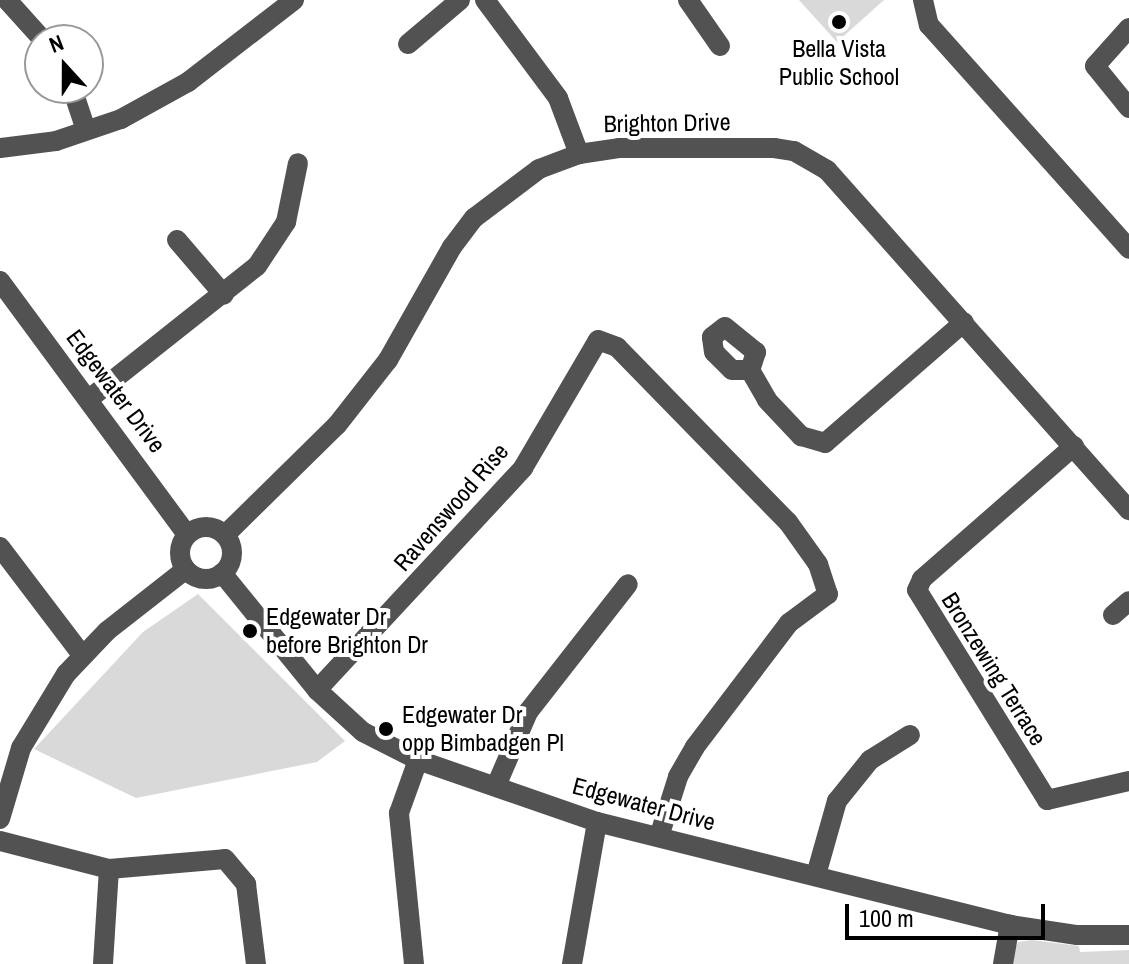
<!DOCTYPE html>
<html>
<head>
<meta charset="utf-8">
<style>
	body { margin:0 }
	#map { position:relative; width:1129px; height:964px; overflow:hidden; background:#fff; font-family:"Archivo Narrow",sans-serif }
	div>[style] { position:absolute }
	.green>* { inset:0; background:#d9d9d9 }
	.minor>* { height:20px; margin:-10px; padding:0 10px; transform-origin:10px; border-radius:10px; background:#525252 }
	.minor>.ring { margin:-10px; padding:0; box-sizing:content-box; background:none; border:20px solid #525252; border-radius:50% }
	.dots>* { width:22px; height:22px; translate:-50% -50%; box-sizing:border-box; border:4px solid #fff; border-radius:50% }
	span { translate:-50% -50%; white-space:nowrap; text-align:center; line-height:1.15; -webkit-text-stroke:8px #fff; paint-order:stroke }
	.poi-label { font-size:24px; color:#000 }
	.left { translate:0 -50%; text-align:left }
	.street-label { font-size:24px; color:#000 }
	.north { position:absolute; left:24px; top:24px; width:80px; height:80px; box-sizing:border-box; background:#fff; border:2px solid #999; border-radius:50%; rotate:339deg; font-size:22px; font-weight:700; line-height:32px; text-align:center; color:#000 }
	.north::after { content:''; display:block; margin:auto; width:28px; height:36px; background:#000; clip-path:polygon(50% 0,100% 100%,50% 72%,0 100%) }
	.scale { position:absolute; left:845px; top:904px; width:200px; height:36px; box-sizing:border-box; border:4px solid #000; border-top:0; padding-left:10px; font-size:24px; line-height:28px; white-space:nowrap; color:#000; -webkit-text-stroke:6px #fff; paint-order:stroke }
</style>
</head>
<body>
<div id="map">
	<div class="green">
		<i style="clip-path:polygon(799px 0,884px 0,837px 42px)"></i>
		<i style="clip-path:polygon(198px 594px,345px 741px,317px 762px,136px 798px,34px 749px,143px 632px)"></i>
		<i style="clip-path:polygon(1032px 940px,1079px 946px,1080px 952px,1129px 950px,1129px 964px,1008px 964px,1018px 942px)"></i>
	</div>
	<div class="minor">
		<i style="left:7px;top:0;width:54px;rotate:48deg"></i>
		<i style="left:485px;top:0;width:122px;rotate:53.3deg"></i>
		<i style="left:558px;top:98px;width:60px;rotate:69.4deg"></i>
		<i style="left:688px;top:0;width:56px;rotate:55.2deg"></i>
		<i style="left:923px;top:0;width:26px;rotate:77deg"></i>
		<i style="left:929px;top:25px;width:300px;rotate:48.2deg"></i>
		<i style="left:1129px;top:28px;width:51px;rotate:131.8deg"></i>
		<i style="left:1095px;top:66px;width:54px;rotate:51deg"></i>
		<i style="left:408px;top:44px;width:68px;rotate:-40.2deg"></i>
		<i style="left:72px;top:88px;width:44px;rotate:71.6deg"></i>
		<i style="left:0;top:148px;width:56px;rotate:-7.1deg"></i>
		<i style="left:56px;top:141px;width:69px;rotate:-18.7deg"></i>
		<i style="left:121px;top:119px;width:77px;rotate:-28.9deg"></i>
		<i style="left:188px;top:82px;width:134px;rotate:-37.7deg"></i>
		<i style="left:177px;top:240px;width:72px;rotate:49.5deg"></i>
		<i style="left:0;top:281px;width:315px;rotate:53.6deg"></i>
		<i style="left:725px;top:327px;width:40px;rotate:39deg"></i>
		<i style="left:756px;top:352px;width:19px;rotate:108deg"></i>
		<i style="left:750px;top:370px;width:18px;rotate:180deg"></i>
		<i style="left:732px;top:370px;width:25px;rotate:-135deg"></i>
		<i style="left:714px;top:352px;width:15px;rotate:-98deg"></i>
		<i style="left:712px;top:337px;width:16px;rotate:-38deg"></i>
		<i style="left:750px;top:370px;width:34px;rotate:60deg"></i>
		<i style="left:767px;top:400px;width:50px;rotate:46.6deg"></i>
		<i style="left:801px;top:436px;width:25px;rotate:16deg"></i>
		<i style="left:825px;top:443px;width:184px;rotate:-41deg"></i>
		<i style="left:89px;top:399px;width:214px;rotate:-38.4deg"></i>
		<i style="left:257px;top:266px;width:53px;rotate:-56.6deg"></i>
		<i style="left:286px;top:222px;width:60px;rotate:-78.5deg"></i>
		<i style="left:1074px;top:446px;width:202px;rotate:138.8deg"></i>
		<i style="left:922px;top:579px;width:12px;rotate:114deg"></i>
		<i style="left:917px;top:590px;width:247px;rotate:58.2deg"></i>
		<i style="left:1047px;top:800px;width:84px;rotate:-13deg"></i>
		<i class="ring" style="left:180px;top:527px;width:32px;height:32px"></i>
		<i style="left:225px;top:535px;width:157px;rotate:-44.5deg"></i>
		<i style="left:337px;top:425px;width:83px;rotate:-51.9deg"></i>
		<i style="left:388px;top:360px;width:130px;rotate:-60.5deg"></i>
		<i style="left:452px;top:247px;width:36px;rotate:-53deg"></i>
		<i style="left:474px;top:218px;width:81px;rotate:-37deg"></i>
		<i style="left:539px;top:169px;width:43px;rotate:-20.6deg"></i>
		<i style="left:579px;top:154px;width:40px;rotate:-8.5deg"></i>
		<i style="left:619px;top:148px;width:155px"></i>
		<i style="left:774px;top:148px;width:20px;rotate:9deg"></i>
		<i style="left:794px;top:151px;width:38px;rotate:30deg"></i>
		<i style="left:827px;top:170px;width:455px;rotate:48.4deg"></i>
		<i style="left:0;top:547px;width:136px;rotate:52.8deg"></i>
		<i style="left:222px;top:573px;width:151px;rotate:50.9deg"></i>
		<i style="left:317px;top:690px;width:62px;rotate:42.4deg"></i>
		<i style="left:363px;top:732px;width:62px;rotate:27deg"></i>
		<i style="left:418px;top:760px;width:189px;rotate:19.1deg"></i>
		<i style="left:597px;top:822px;width:426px;rotate:14deg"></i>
		<i style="left:1010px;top:925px;width:68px;rotate:8.5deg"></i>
		<i style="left:1077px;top:935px;width:52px"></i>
		<i style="left:1113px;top:615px;width:21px;rotate:-41deg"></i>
		<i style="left:317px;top:690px;width:303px;rotate:-47.1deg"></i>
		<i style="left:523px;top:468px;width:148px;rotate:-59.6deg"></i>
		<i style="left:598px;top:340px;width:20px;rotate:20deg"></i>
		<i style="left:617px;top:347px;width:245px;rotate:45.7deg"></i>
		<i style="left:788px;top:522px;width:52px;rotate:54.5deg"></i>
		<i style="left:818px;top:564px;width:32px;rotate:72deg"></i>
		<i style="left:828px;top:594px;width:49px;rotate:143.4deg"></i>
		<i style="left:789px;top:623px;width:156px;rotate:127.2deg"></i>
		<i style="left:695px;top:747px;width:34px;rotate:120deg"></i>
		<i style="left:678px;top:777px;width:63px;rotate:107.6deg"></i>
		<i style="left:496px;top:786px;width:81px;rotate:-66.6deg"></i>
		<i style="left:528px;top:712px;width:162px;rotate:-52deg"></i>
		<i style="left:0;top:819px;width:74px;rotate:-73.5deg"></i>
		<i style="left:21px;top:748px;width:87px;rotate:-58.7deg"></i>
		<i style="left:66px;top:674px;width:59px;rotate:-46.4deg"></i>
		<i style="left:107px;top:631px;width:100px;rotate:-38.1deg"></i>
		<i style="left:0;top:841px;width:113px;rotate:14.4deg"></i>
		<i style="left:109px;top:869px;width:116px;rotate:-4.9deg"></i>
		<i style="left:225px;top:859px;width:33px;rotate:50deg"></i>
		<i style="left:246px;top:884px;width:81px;rotate:82.9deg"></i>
		<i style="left:816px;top:875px;width:77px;rotate:-74.2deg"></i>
		<i style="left:837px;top:801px;width:53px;rotate:-51.2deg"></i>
		<i style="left:870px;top:760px;width:47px;rotate:-32deg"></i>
		<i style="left:103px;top:964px;width:95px;rotate:-86.4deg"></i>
		<i style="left:414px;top:964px;width:152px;rotate:-95.7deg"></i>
		<i style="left:399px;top:813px;width:56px;rotate:-70.3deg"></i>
		<i style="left:572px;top:964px;width:144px;rotate:-80deg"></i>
		<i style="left:1003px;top:964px;width:40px;rotate:-80deg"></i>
	</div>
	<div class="dots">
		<i style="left:839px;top:22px;background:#000"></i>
		<i style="left:250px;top:631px;background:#000"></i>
		<i style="left:386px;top:729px;background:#000"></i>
	</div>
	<div class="poi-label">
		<span style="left:839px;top:63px">Bella Vista<br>Public School</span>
		<span class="left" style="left:266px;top:631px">Edgewater Dr<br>before Brighton Dr</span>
		<span class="left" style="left:402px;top:729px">Edgewater Dr<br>opp Bimbadgen Pl</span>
	</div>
	<div class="street-label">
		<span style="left:667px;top:123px;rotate:-1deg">Brighton Drive</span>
		<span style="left:116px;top:391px;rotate:53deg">Edgewater Drive</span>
		<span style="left:451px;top:507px;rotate:-49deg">Ravenswood Rise</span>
		<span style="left:994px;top:669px;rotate:58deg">Bronzewing Terrace</span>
		<span style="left:644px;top:804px;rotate:15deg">Edgewater Drive</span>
	</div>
	<div class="north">N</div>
	<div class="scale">100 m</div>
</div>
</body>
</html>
